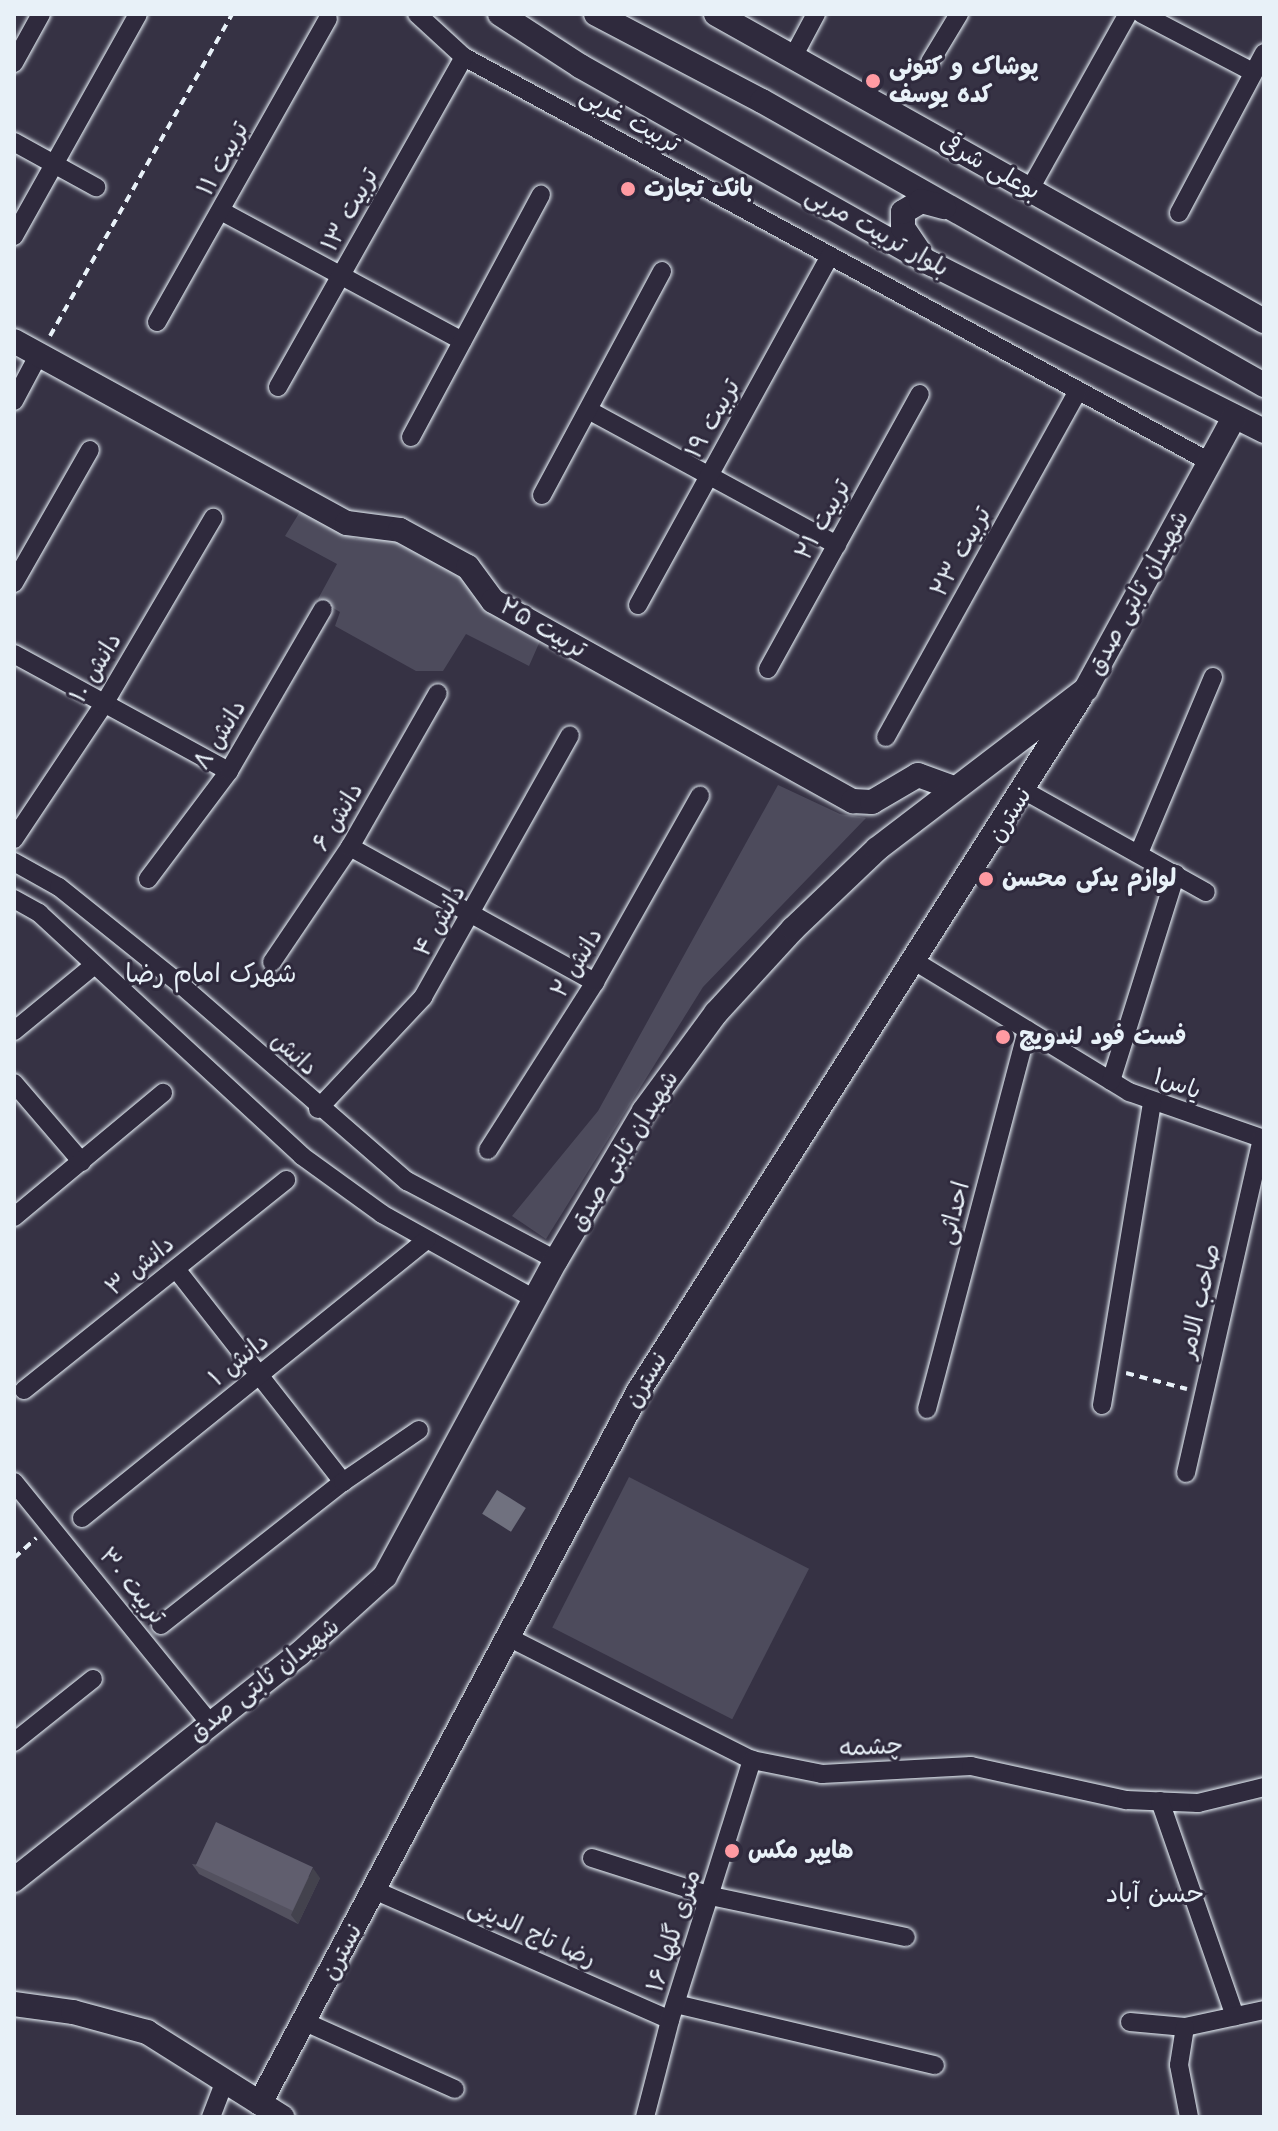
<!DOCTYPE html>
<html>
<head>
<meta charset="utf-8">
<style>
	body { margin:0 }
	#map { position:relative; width:1278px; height:2131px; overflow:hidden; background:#363244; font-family:"Comic Neue","Playpen Sans Arabic",sans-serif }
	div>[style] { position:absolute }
	.green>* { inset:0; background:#4d4b5c; transform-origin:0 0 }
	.water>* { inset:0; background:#70717f; transform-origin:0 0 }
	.path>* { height:4px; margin-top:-2px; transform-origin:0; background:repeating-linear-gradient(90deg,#e8f1f8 0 8px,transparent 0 14px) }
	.roads { filter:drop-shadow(0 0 2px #e8f1f8) drop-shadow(0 0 2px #e8f1f8) }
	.street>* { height:18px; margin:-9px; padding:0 9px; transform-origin:9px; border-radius:9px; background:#2f2a3d }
	.secondary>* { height:24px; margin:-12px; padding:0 12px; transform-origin:12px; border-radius:12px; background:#2f2a3d }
	.wall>* { inset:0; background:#53515f }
	.shaded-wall>* { inset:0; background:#43424d }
	.building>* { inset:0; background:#605e6e; transform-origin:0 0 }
	.dots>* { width:22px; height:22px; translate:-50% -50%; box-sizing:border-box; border:4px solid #2f2a3d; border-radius:50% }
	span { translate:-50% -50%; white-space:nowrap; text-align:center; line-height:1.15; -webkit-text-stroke:6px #2f2a3d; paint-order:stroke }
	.poi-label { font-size:24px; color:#e8f1f8; font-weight:700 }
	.left { translate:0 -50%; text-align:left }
	.street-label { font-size:24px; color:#e8f1f8 }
	.neighbourhood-label { font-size:26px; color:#e8f1f8 }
	.frame { position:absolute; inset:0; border:16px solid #e8f1f8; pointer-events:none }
</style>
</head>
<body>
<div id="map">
	<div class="green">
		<i style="clip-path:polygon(301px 510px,356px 539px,386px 536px,468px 577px,478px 603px,540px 641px,529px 666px,466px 634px,443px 671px,416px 671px,335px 626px,340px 612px,318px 599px,337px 564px,285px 536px)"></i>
		<i style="clip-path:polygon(778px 785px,840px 814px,866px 818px,703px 987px,546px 1239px,512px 1216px,598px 1111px)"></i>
		<i style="left:629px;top:1477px;width:202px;height:169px;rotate:27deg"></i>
	</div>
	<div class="water">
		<i style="left:497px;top:1490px;width:34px;height:28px;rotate:32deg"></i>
	</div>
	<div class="path">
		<i style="left:50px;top:336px;width:370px;rotate:-60.5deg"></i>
		<i style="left:1126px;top:1373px;width:63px;rotate:14.7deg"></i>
		<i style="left:14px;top:1558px;width:30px;rotate:-42deg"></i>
	</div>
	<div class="roads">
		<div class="street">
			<i style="left:417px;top:14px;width:64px;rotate:42.5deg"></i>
			<i style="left:464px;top:57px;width:849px;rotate:28.5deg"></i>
			<i style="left:1142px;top:14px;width:125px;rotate:27.6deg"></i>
			<i style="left:793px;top:57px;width:49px;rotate:-61.9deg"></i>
			<i style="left:930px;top:62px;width:56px;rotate:-58.9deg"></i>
			<i style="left:14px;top:63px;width:56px;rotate:-61.1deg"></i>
			<i style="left:14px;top:142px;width:94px;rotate:28.8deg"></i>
			<i style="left:1030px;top:189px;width:201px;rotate:-60.8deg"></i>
			<i style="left:221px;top:211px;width:274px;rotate:28.3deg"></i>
			<i style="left:1179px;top:213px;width:181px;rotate:-62deg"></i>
			<i style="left:14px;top:236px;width:254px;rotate:-60.8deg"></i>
			<i style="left:157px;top:322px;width:348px;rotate:-60.6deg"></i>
			<i style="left:278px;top:387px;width:379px;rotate:-60.6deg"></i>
			<i style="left:14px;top:401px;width:53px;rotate:-62deg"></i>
			<i style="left:590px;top:411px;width:281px;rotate:28.5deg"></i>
			<i style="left:411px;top:437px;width:275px;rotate:-61.8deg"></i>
			<i style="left:542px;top:495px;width:254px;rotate:-61.8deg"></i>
			<i style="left:14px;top:583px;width:153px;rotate:-60.3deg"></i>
			<i style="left:638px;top:605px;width:398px;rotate:-61.2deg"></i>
			<i style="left:14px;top:654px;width:245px;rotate:28.6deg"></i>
			<i style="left:768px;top:669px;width:314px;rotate:-61.1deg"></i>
			<i style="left:886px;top:737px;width:396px;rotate:-61deg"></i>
			<i style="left:1025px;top:791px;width:207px;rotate:29.2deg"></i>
			<i style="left:14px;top:839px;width:162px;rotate:-56.3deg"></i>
			<i style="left:104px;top:704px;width:216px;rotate:-59.6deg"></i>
			<i style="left:350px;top:847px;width:280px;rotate:28.9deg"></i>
			<i style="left:1139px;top:853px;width:191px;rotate:-67.2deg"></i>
			<i style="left:14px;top:862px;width:51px;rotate:29.1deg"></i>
			<i style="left:59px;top:887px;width:155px;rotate:38.7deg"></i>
			<i style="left:180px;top:984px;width:301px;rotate:41deg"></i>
			<i style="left:407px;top:1181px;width:169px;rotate:27.9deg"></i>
			<i style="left:148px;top:879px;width:135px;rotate:-53.1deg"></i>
			<i style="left:229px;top:771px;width:187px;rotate:-59.9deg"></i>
			<i style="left:14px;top:899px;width:29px;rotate:29deg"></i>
			<i style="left:39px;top:913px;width:358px;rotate:42.7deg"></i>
			<i style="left:302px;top:1156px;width:99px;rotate:35.9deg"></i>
			<i style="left:382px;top:1214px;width:175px;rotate:29.1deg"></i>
			<i style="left:272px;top:962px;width:139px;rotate:-55.9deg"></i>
			<i style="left:350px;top:847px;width:177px;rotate:-60.3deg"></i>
			<i style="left:916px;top:962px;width:250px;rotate:31.4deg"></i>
			<i style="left:1129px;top:1092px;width:143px;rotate:19.2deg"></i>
			<i style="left:14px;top:1031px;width:102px;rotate:-39.4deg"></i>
			<i style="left:1111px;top:1081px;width:217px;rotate:-72.6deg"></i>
			<i style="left:14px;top:1083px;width:104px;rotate:49.3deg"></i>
			<i style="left:318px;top:1109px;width:154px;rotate:-46.8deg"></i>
			<i style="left:423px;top:997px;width:300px;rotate:-60.7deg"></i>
			<i style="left:488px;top:1150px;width:199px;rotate:-57.5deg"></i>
			<i style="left:595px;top:982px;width:214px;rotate:-60.6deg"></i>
			<i style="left:14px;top:1217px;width:194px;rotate:-39.8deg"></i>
			<i style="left:176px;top:1269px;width:271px;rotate:51.9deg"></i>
			<i style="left:24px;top:1390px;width:336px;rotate:-38.7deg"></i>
			<i style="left:1102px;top:1405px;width:307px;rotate:-80.6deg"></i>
			<i style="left:927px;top:1409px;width:392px;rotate:-75.2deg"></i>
			<i style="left:1186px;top:1473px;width:343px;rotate:-77.2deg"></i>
			<i style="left:14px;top:1482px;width:309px;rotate:50.9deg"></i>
			<i style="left:82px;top:1518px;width:443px;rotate:-38.9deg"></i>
			<i style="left:161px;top:1625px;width:231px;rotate:-38.2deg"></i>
			<i style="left:343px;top:1482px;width:92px;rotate:-34.4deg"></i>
			<i style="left:506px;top:1636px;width:275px;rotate:26.8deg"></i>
			<i style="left:752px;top:1760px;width:71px;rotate:11.3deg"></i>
			<i style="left:822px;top:1774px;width:149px;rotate:-3.1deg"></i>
			<i style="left:971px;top:1766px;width:159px;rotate:12.4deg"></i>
			<i style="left:1126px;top:1800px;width:72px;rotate:2.4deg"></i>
			<i style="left:1198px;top:1803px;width:68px;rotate:-13.6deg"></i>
			<i style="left:14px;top:1742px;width:101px;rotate:-38.6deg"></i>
			<i style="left:1160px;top:1801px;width:228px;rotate:70.8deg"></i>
			<i style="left:592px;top:1858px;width:125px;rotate:17.7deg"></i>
			<i style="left:711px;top:1896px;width:199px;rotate:11.9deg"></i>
			<i style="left:374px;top:1890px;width:323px;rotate:23.7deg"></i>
			<i style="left:676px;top:2004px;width:266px;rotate:13.3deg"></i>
			<i style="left:305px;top:2022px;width:164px;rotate:24.1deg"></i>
			<i style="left:1130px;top:2022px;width:55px;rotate:5.2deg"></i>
			<i style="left:1185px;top:2027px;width:81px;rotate:-12.1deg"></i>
			<i style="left:1185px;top:2027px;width:38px;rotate:99deg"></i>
			<i style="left:1179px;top:2065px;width:53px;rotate:79.1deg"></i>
			<i style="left:211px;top:2117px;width:39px;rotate:-69deg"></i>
			<i style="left:645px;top:2117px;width:100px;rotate:-75.5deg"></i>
			<i style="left:670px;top:2020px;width:273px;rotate:-72.5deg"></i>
		</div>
		<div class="secondary">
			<i style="left:500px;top:14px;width:95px;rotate:33deg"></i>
			<i style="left:580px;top:66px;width:404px;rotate:29.4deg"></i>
			<i style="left:932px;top:264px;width:372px;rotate:26.7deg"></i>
			<i style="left:596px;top:14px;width:187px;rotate:27.7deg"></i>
			<i style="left:762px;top:101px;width:577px;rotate:29.5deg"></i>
			<i style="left:716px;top:14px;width:628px;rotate:29.26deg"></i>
			<i style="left:920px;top:253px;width:30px;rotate:-124deg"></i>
			<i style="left:903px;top:228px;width:16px;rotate:-90deg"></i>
			<i style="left:903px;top:212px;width:21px;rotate:-31deg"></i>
			<i style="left:921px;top:201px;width:24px;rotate:15deg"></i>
			<i style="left:14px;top:341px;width:379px;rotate:28.7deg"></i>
			<i style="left:347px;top:523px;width:53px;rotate:7.5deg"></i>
			<i style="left:400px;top:530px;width:77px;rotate:28.6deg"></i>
			<i style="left:468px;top:567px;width:42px;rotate:53.7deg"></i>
			<i style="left:493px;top:601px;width:412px;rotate:29.1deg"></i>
			<i style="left:853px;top:801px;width:19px;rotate:3deg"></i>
			<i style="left:872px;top:802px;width:53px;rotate:-30.4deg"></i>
			<i style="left:918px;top:775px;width:38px;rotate:20deg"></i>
			<i style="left:14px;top:1880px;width:364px;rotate:-38.4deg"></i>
			<i style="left:299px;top:1654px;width:116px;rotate:-42.2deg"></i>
			<i style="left:385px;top:1576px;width:359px;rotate:-61.6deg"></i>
			<i style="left:556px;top:1260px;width:173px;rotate:-59.4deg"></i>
			<i style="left:644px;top:1111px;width:122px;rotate:-53.7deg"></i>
			<i style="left:716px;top:1013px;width:114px;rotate:-47.5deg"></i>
			<i style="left:793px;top:929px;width:116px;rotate:-43.6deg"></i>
			<i style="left:877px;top:849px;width:263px;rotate:-37.4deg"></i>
			<i style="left:1086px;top:689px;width:310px;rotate:-61.4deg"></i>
			<i style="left:14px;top:2004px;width:60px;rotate:7.7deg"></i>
			<i style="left:73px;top:2012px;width:77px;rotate:15.1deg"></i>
			<i style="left:147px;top:2032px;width:160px;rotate:32.2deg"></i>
			<i style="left:260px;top:2103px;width:805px;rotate:-62deg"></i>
			<i style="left:638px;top:1392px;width:823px;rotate:-57.51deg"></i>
		</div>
	</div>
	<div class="wall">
		<i style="clip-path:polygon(192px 1864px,320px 1878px,298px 1924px,199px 1874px)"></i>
	</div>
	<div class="shaded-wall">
		<i style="clip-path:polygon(313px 1868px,320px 1878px,298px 1924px,291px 1915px)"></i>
	</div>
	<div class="building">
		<i style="left:216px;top:1822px;width:107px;height:48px;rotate:25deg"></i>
	</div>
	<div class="dots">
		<i style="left:873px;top:81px;background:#ff9aa2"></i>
		<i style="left:628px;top:189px;background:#ff9aa2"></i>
		<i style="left:986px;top:879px;background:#ff9aa2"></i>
		<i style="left:1003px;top:1037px;background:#ff9aa2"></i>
		<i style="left:732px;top:1851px;background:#ff9aa2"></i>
	</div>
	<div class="poi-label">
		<span class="left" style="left:889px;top:81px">پوشاک و کتونی<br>کده یوسف</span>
		<span class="left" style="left:644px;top:189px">بانک تجارت</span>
		<span class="left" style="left:1002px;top:879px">لوازم یدکی محسن</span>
		<span class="left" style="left:1019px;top:1037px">فست فود لندویچ</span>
		<span class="left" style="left:748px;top:1851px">هایپر مکس</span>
	</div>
	<div class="street-label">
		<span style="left:630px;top:120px;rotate:29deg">تربیت غربی</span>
		<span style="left:223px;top:159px;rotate:-61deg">تربیت ۱۱</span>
		<span style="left:990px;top:167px;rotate:29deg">بوعلی شرقی</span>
		<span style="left:350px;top:210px;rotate:-61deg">تربیت ۱۳</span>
		<span style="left:877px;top:232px;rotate:29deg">بلوار تربیت مربی</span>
		<span style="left:713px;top:419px;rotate:-61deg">تربیت ۱۹</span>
		<span style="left:823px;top:520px;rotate:-61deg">تربیت ۲۱</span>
		<span style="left:961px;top:552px;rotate:-61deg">تربیت ۲۳</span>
		<span style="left:1138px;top:593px;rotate:-61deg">شهیدان ثابتی صدق</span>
		<span style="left:543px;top:628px;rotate:30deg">تربیت ۲۵</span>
		<span style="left:96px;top:668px;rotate:-59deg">دانش ۱۰</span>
		<span style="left:220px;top:735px;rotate:-58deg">دانش ۸</span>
		<span style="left:1010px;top:815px;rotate:-58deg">نسترن</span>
		<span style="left:338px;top:817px;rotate:-59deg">دانش ۶</span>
		<span style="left:440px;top:921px;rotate:-60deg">دانش ۴</span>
		<span style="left:577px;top:963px;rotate:-59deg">دانش ۲</span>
		<span style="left:294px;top:1054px;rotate:42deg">دانش</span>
		<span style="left:1177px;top:1084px;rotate:20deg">یاس۱</span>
		<span style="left:624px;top:1151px;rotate:-58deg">شهیدان ثابتی صدق</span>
		<span style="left:954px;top:1213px;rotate:-75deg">احداثی</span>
		<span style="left:140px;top:1266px;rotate:-39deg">دانش ۳</span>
		<span style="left:1200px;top:1301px;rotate:-77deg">صاحب الامر</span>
		<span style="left:239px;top:1360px;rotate:-39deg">دانش ۱</span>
		<span style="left:646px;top:1380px;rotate:-59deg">نسترن</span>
		<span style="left:132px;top:1586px;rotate:51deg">تربیت ۳۰</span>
		<span style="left:264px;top:1680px;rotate:-38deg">شهیدان ثابتی صدق</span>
		<span style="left:871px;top:1747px;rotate:-3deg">چشمه</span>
		<span style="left:674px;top:1931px;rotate:-72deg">۱۶ متری گلها</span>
		<span style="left:532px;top:1933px;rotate:24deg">رضا تاج الدینی</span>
		<span style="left:342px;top:1952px;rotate:-62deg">نسترن</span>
	</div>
	<div class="neighbourhood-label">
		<span style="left:211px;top:975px">شهرک امام رضا</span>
		<span style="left:1155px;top:1895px">حسن آباد</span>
	</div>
	<div class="frame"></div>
</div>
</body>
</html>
